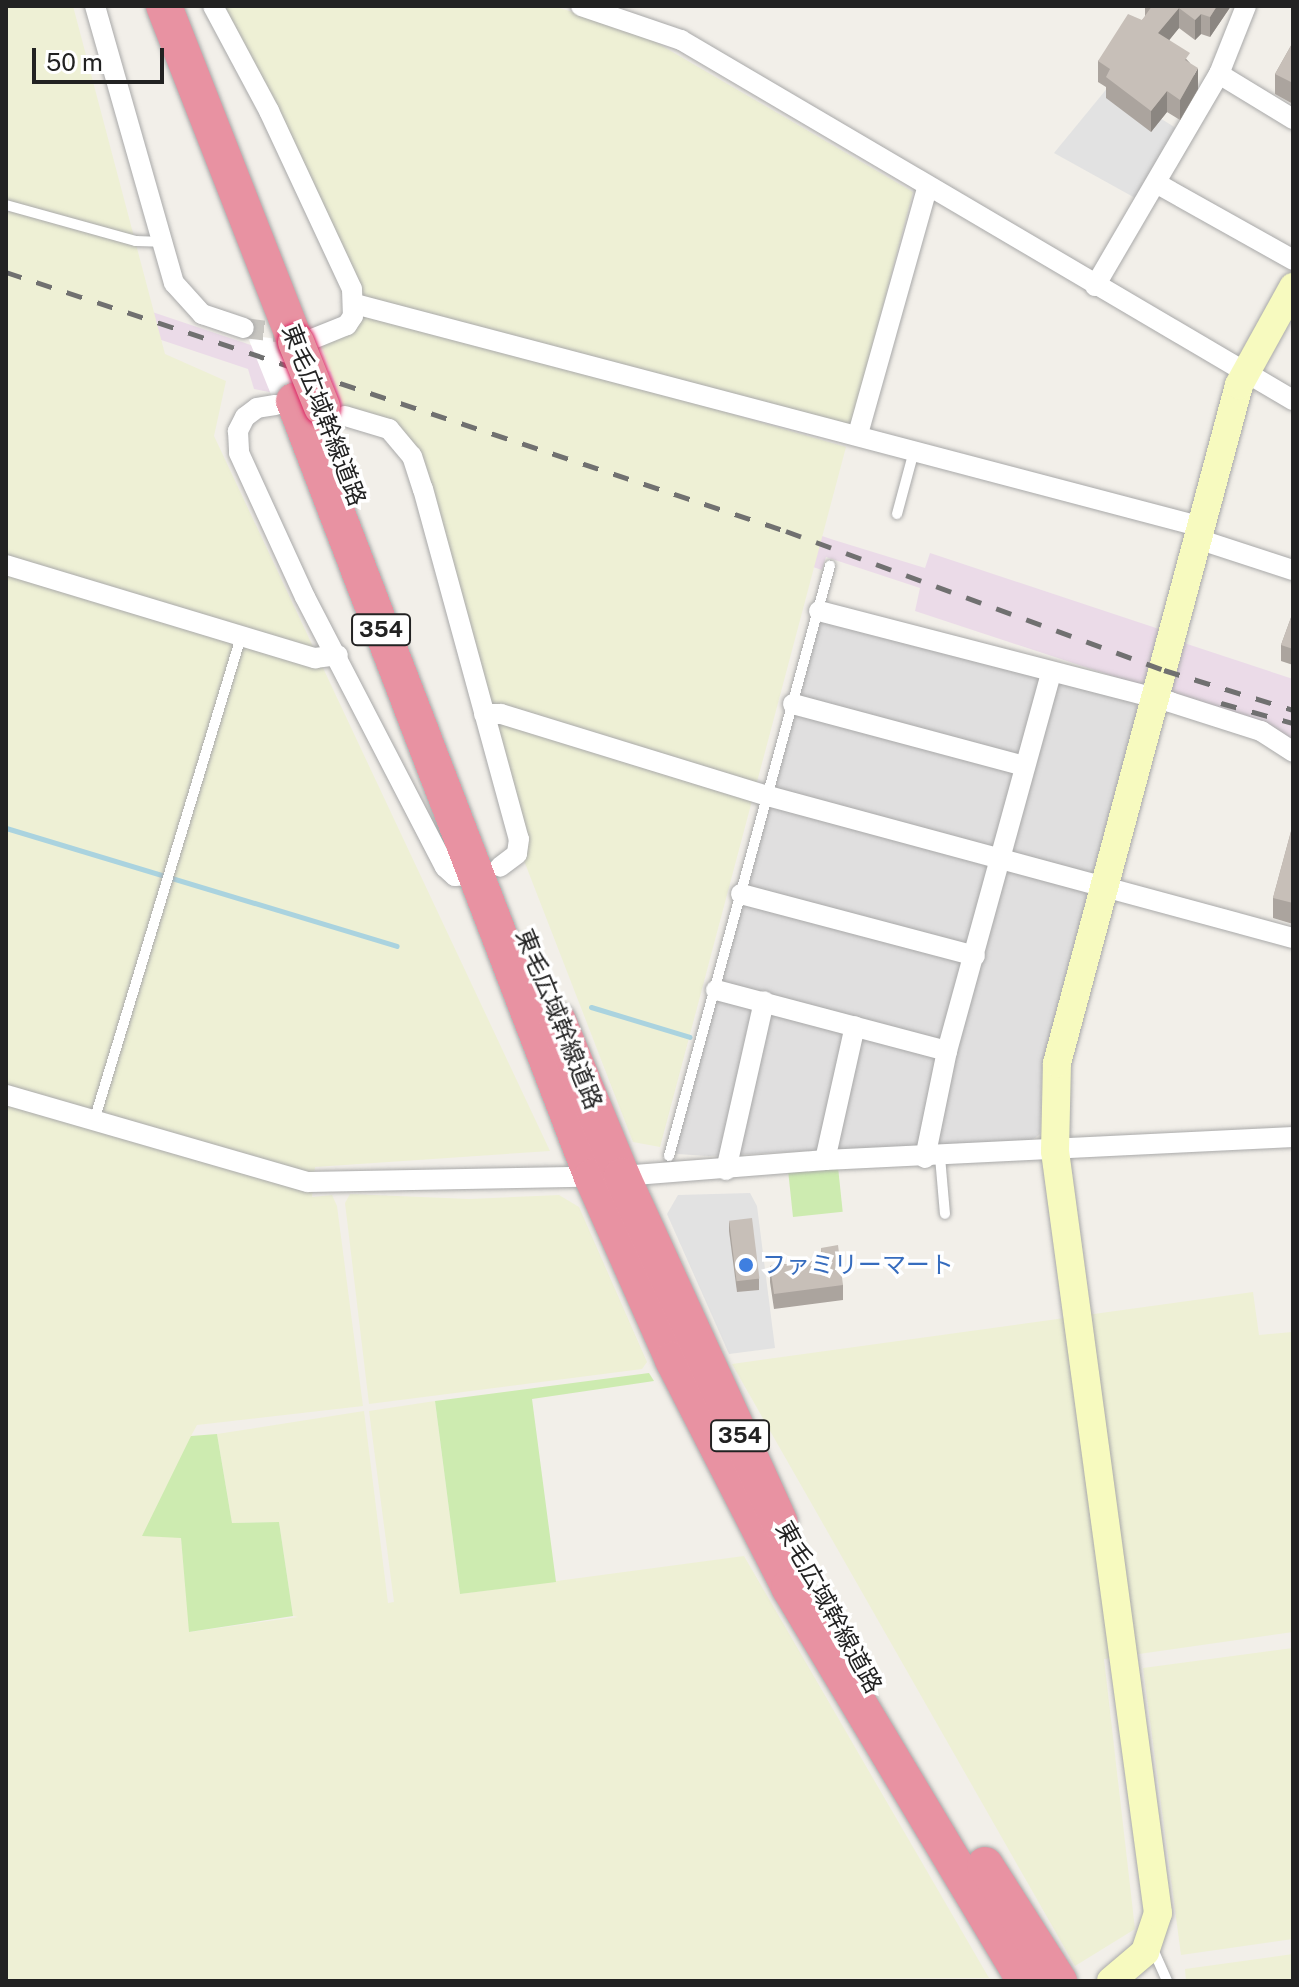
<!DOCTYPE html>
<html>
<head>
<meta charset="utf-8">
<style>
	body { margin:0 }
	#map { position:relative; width:1299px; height:1987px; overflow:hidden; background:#f2efe9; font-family:"Public Sans","Noto Sans JP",sans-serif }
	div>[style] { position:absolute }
	.residential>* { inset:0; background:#e0dfdf }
	.industrial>* { inset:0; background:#ebdbe8 }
	.farmland>* { inset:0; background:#eef0d5 }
	.grass>* { inset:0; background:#cdebb0; transform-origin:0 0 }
	.parking>* { inset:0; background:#e2e2e2 }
	.pier>* { inset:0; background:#fff }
	.stream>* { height:5px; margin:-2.5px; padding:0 2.5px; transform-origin:2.5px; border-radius:2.5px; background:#aad3df }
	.street-tunnel>* { height:20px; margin-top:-10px; transform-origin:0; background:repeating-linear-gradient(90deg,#c8c6c1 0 20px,transparent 0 30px) }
	.roads { filter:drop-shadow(0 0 2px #a9a9a9) drop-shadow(0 0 2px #a9a9a9) }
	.lane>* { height:10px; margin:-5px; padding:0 5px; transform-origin:5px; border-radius:5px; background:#fff }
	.street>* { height:20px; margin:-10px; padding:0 10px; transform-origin:10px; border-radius:10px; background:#fff }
	.secondary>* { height:28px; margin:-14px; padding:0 14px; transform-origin:14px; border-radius:14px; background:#f7fabf }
	.highway>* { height:36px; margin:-18px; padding:0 18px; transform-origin:18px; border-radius:18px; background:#e892a2 }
	.rail>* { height:5px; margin-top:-2.5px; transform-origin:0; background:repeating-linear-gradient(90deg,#707070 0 16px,transparent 0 32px) }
	.bridges { filter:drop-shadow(0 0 2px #dc2a67) drop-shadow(0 0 2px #dc2a67) }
	.highway-bridge>* { height:36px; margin:-18px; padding:0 18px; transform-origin:18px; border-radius:18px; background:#e892a2 }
	.wall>* { inset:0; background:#aba49e }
	.shaded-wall>* { inset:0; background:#8b8681 }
	.building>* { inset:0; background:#c7bfb8; transform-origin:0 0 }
	.dots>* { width:22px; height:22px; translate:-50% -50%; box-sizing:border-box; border:4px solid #fff; border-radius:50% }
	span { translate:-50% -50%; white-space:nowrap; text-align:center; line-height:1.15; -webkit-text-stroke:7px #fff; paint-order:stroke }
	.shield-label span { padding:2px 6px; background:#fff; border:2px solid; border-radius:6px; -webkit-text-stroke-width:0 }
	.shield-label { font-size:22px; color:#222; font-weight:700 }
	.street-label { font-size:24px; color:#222 }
	.shop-label { font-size:24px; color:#366cbe }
	.left { translate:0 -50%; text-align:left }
	.frame { position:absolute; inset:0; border:8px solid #222; pointer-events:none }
	.scale { position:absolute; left:32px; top:48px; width:132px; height:36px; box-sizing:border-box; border:4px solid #222; border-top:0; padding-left:10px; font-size:24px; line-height:28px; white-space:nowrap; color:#222; -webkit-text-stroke:6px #fff; paint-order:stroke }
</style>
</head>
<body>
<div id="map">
	<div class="residential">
		<i style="clip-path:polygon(827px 617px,1134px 701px,1139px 710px,1042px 1066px,1040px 1134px,1032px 1140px,708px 1156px,677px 1154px,673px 1147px,818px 623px)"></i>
	</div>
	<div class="industrial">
		<i style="clip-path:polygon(6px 263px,834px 540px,925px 568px,930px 553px,1162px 630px,1146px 687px,915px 611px,920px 588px,826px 557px,822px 570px,414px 435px,360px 410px,254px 389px,248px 369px,6px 288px)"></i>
		<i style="clip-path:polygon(1181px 642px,1293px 679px,1293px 747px,1175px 698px,1169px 690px)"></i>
	</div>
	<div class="farmland">
		<i style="clip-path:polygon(6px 6px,73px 6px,165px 354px,226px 381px,214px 436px,550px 1151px,315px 1167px,312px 1197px,332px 1195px,337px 1206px,363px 1406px,197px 1425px,191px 1436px,181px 1538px,190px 1632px,298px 1617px,293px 1616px,279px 1522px,232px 1523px,217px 1434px,364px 1411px,388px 1603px,394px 1602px,369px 1411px,435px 1401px,460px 1594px,744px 1556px,989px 1978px,6px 1981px)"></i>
		<i style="clip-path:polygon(221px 6px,552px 6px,633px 29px,913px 192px,851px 426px,359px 297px,313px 181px)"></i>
		<i style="clip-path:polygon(370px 309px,846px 447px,660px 1147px,633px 1142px,523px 858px,412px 447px,346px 413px,320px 342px)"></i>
		<i style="clip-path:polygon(350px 1194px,469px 1199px,559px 1195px,579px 1207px,647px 1362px,642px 1369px,369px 1404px,345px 1203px)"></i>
		<i style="clip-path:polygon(1253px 1292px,1259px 1335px,1293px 1332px,1293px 1632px,1104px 1659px,1135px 1929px,1075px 1966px,732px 1364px)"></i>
		<i style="clip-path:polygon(1293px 1648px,1293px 1939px,1181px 1955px,1143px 1668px)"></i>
		<i style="clip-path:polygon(1293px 1954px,1293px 1981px,1186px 1981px,1185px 1969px)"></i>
	</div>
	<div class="grass">
		<i style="left:838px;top:1167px;width:45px;height:50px;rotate:84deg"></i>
		<i style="clip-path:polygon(649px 1373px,654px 1381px,532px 1399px,556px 1582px,460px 1594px,435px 1401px)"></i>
		<i style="clip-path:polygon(217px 1434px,232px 1523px,279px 1522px,293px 1616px,189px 1632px,181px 1538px,142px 1536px,191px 1436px)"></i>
	</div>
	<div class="parking">
		<i style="clip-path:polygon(1109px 86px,1179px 130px,1137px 199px,1054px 153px)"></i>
		<i style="clip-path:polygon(750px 1193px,757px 1206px,775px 1348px,729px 1354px,667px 1214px,678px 1195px)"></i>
	</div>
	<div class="pier">
		<i style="clip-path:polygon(247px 335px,318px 344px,343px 411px,272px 397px)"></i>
	</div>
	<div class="stream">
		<i style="left:6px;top:828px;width:408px;rotate:16.8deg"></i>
		<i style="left:591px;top:1007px;width:103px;rotate:16.9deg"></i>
	</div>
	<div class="street-tunnel">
		<i style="left:244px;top:328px;width:56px;rotate:7.1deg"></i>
	</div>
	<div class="roads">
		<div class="lane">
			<i style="left:6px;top:205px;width:135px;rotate:15.5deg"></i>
			<i style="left:136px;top:241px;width:25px;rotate:2deg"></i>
			<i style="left:897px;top:514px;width:65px;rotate:-74.9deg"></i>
			<i style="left:94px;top:1121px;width:506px;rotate:-73.11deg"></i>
			<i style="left:669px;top:1156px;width:612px;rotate:-74.74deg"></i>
			<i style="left:940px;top:1157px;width:57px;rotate:85deg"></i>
			<i style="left:1152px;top:1947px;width:37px;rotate:66deg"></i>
		</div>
		<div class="street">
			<i style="left:95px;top:6px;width:288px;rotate:74.1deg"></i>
			<i style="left:174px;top:283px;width:42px;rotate:47.9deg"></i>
			<i style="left:202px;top:314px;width:44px;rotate:18.4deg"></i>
			<i style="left:213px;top:6px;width:119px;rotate:61.9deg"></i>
			<i style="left:269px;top:111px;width:196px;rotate:65deg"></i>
			<i style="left:352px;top:289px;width:27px;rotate:88deg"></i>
			<i style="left:353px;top:316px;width:11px;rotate:124deg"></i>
			<i style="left:347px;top:325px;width:35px;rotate:158deg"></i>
			<i style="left:581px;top:6px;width:106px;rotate:18.8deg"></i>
			<i style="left:681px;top:40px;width:710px;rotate:30.47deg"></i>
			<i style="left:1219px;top:74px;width:87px;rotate:31.3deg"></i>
			<i style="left:1156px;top:183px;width:157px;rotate:29.3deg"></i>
			<i style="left:1095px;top:286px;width:246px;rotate:-59.7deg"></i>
			<i style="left:1219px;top:74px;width:73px;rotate:-68.3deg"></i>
			<i style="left:355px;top:304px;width:876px;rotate:14.75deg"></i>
			<i style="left:275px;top:405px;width:18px;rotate:171deg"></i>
			<i style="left:257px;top:408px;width:15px;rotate:143deg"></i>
			<i style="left:245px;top:417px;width:16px;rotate:117deg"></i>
			<i style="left:238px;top:431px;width:22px;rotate:87deg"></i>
			<i style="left:239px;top:453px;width:158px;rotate:65.4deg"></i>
			<i style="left:305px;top:597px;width:304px;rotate:62.6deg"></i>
			<i style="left:445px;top:867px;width:13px;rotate:42deg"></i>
			<i style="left:455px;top:876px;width:22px;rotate:-5deg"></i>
			<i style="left:345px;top:416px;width:46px;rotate:16.5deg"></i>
			<i style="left:389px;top:429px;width:35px;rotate:50deg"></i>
			<i style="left:412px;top:456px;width:35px;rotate:72deg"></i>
			<i style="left:423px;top:489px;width:363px;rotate:74.7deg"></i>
			<i style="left:519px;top:839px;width:15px;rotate:98deg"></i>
			<i style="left:517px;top:854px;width:21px;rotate:143deg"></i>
			<i style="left:858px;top:434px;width:255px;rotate:-74.3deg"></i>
			<i style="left:1198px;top:539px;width:100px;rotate:18.1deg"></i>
			<i style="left:6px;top:565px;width:323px;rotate:16.8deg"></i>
			<i style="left:315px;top:658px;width:23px;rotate:-7deg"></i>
			<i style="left:819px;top:611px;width:363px;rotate:14.5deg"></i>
			<i style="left:1170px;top:702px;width:96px;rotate:17.7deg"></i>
			<i style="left:1261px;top:731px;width:38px;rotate:33deg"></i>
			<i style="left:793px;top:704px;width:240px;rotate:15deg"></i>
			<i style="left:484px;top:714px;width:17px"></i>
			<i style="left:501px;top:714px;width:279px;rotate:17.1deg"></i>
			<i style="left:768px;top:796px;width:544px;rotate:15.14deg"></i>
			<i style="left:741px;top:894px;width:242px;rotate:14.8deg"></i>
			<i style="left:716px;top:990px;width:239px;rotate:14.8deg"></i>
			<i style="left:6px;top:1095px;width:314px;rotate:16.1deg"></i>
			<i style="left:308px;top:1182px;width:314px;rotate:-1.1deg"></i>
			<i style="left:622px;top:1176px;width:204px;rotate:-4.5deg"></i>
			<i style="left:825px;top:1160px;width:469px;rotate:-2.8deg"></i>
			<i style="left:925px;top:1158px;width:109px;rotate:-78.4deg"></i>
			<i style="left:947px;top:1051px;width:392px;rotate:-74.6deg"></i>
			<i style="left:825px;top:1160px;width:137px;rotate:-77.4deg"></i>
			<i style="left:726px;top:1170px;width:173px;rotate:-77.3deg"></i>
		</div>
		<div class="secondary">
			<i style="left:1111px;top:1981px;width:45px;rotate:-40.5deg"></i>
			<i style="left:1145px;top:1952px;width:41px;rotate:-71.6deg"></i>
			<i style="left:1158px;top:1913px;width:769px;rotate:-97.7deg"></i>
			<i style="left:1055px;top:1151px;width:88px;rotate:-88.7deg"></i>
			<i style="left:1057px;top:1063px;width:702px;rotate:-74.97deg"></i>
			<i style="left:1239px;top:385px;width:112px;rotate:-61.1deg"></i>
		</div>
		<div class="highway">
			<i style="left:164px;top:6px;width:361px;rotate:68.6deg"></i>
			<i style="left:294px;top:401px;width:831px;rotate:68.99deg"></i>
			<i style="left:592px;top:1177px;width:200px;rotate:66.1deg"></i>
			<i style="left:673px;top:1360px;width:255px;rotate:62.9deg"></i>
			<i style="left:789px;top:1587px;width:459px;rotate:59.1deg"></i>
			<i style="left:558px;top:1021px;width:168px;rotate:67.6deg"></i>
			<i style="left:622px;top:1176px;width:380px;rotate:65.5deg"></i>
			<i style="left:985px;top:1865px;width:138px;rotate:57.5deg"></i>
		</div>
	</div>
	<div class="rail">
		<i style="left:6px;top:272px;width:822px;rotate:18.37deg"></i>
		<i style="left:786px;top:531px;width:403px;rotate:20.2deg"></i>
		<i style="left:1164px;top:670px;width:135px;rotate:17.2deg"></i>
		<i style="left:1221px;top:703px;width:75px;rotate:15.5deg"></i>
	</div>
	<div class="bridges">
		<div class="highway-bridge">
			<i style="left:296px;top:342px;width:70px;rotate:68.2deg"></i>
		</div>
	</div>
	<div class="wall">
		<i style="clip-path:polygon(1145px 6px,1231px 6px,1210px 37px,1201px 34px,1195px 40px,1179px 28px,1169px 40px,1190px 63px,1198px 89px,1180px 120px,1167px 112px,1151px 132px,1106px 98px,1106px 87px,1098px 82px,1098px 61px,1142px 20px,1145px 17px)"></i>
		<i style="clip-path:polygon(1293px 42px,1293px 104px,1275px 94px,1275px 74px)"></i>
		<i style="clip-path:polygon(1293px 612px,1293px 665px,1281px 661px,1281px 645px)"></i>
		<i style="clip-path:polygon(1293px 824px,1293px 924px,1273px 918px,1273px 898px)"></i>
		<i style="clip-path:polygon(729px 1221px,759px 1279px,759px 1290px,737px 1292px,729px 1231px)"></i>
		<i style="clip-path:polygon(821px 1248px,843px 1285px,843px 1300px,774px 1309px,770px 1282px,770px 1266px,821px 1260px)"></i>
	</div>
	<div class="shaded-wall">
		<i style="clip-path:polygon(1217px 6px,1231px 6px,1210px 37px,1210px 17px)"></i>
		<i style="clip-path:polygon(1179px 8px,1179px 28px,1158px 54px,1158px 33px)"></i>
		<i style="clip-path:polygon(1201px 14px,1201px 34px,1195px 40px,1195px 20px)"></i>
		<i style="clip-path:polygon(1198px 68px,1198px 89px,1180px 120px,1180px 100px)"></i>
		<i style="clip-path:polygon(1167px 91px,1167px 112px,1151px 132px,1151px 111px)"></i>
	</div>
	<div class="building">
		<i style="clip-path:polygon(1152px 6px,1217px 6px,1210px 17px,1201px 14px,1195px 20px,1179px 8px,1158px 33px,1190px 53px,1185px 60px,1198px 68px,1180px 100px,1167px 91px,1151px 111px,1106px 77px,1110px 69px,1098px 61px,1128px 14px,1142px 20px)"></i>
		<i style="clip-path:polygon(1293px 42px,1293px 83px,1275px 74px)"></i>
		<i style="clip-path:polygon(1293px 612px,1293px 649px,1281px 645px)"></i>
		<i style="clip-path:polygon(1293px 824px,1293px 903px,1273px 898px)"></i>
		<i style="left:752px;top:1218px;width:61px;height:23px;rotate:83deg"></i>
		<i style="clip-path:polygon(838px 1245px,843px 1285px,774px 1294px,770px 1266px,822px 1260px,821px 1248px)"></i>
	</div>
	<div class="dots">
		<i style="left:746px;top:1265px;background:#3f7fe0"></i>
	</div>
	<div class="shield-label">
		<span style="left:381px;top:630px">354</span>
		<span style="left:740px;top:1436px">354</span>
	</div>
	<div class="street-label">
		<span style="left:324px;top:415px;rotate:69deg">東毛広域幹線道路</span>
		<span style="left:559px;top:1019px;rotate:68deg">東毛広域幹線道路</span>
		<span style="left:829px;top:1607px;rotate:61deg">東毛広域幹線道路</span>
	</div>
	<div class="shop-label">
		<span class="left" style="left:762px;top:1265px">ファミリーマート</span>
	</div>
	<div class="frame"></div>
	<div class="scale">50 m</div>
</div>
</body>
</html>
